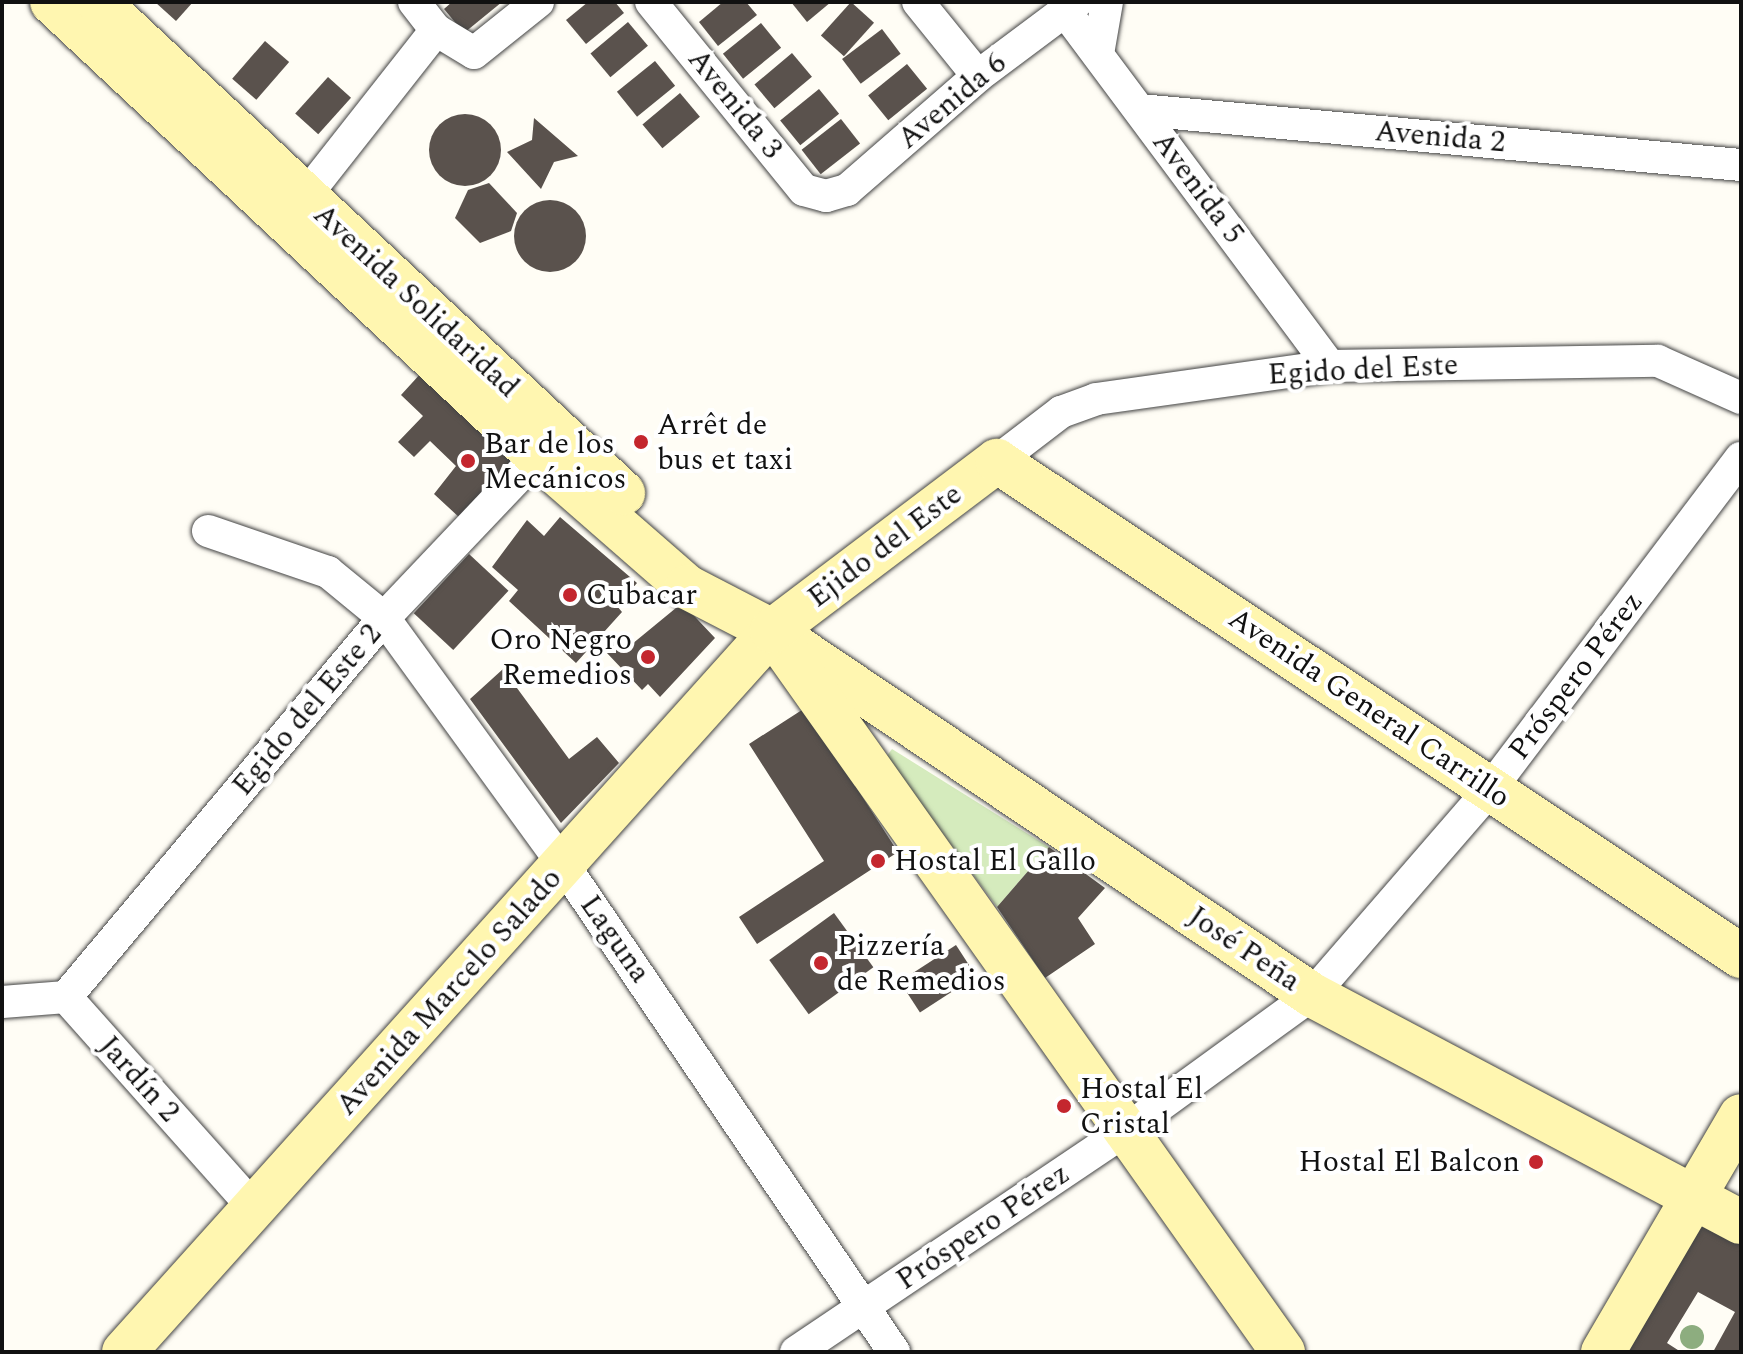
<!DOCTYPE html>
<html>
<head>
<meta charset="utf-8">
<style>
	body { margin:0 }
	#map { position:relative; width:1743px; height:1354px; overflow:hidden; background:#fffdf5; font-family:Spectral,serif }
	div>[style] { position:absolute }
	.green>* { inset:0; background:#d5ebbd }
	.building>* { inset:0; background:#5a524d; transform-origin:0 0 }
	.round { border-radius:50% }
	.roads { filter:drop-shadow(0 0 2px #444) drop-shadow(0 0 2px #444) }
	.street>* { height:32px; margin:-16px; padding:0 16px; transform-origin:16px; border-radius:16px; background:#fff }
	.secondary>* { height:44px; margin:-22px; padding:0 22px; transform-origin:22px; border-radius:22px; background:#fff6b0 }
	.trees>* { width:24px; height:24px; margin:-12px; border-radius:50%; background:#8dad7f }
	.dots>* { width:22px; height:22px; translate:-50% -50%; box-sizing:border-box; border:4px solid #fff; border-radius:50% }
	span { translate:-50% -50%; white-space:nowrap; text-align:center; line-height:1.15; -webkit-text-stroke:8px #fff; paint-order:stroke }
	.street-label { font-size:30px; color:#111 }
	.poi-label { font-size:30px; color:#111 }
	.left { translate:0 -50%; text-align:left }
	.right { translate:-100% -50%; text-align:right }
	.frame { position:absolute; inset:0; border:4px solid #111; pointer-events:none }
</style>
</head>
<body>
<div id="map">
	<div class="green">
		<i style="clip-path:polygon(892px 749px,1049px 847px,997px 907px,886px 757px)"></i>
	</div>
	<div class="building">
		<i style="clip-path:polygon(155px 2px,193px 2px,176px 21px)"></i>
		<i style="clip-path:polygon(452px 2px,502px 2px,464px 33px,444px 9px)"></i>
		<i style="clip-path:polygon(588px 2px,615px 2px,624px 13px,586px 44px,566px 20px)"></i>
		<i style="clip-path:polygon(723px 2px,746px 2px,757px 15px,718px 46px,699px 22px)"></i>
		<i style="clip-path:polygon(791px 2px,831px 2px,807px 22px)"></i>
		<i style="left:851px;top:2px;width:31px;height:45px;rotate:42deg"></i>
		<i style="left:628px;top:22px;width:31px;height:49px;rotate:50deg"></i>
		<i style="left:761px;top:23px;width:32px;height:49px;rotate:51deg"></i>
		<i style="left:882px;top:29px;width:31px;height:50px;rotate:53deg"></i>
		<i style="left:265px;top:41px;width:32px;height:50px;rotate:41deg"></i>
		<i style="left:792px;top:53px;width:31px;height:49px;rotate:50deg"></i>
		<i style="left:655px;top:61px;width:32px;height:49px;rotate:51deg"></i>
		<i style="left:907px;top:64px;width:32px;height:50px;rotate:51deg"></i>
		<i style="left:328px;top:77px;width:31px;height:49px;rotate:42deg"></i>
		<i style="left:819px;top:89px;width:32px;height:50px;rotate:51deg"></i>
		<i style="left:680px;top:93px;width:31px;height:49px;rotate:50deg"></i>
		<i class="round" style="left:429px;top:114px;width:72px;height:72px"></i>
		<i style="clip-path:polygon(534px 118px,578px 156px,554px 162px,541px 189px,507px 152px,532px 140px)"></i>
		<i style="left:841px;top:119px;width:31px;height:50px;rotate:52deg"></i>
		<i style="clip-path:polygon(489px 183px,517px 213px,511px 231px,480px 243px,455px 218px,468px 190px)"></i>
		<i class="round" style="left:514px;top:200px;width:72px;height:72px"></i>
		<i style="clip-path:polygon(422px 372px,518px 460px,461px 519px,434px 494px,456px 466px,430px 441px,414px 457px,398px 442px,423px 416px,401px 395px)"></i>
		<i style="clip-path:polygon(560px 517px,637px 583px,617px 606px,622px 612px,576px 663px,509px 601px,518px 590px,492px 567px,527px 520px,544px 536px)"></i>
		<i style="left:469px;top:554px;width:54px;height:81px;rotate:43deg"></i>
		<i style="clip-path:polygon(682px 603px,715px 638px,660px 697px,648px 684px,642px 690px,606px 652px,614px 641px,626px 649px)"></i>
		<i style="clip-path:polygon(503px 669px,569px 759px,597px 737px,619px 763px,561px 823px,470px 699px)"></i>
		<i style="clip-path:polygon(805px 708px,898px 852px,757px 944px,739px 917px,824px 861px,749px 744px)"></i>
		<i style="clip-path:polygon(1049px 847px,1105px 888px,1078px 918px,1095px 944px,1045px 978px,997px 907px)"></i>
		<i style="left:834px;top:913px;width:67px;height:80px;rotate:54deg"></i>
		<i style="left:956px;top:945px;width:37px;height:67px;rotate:57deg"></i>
		<i style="clip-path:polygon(1703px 1212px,1741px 1233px,1741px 1352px,1713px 1352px,1735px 1312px,1698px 1292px,1667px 1343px,1681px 1352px,1625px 1352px)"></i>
	</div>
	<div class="roads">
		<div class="street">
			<i style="left:414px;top:2px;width:36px;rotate:52deg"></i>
			<i style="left:436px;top:30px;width:44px;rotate:31.2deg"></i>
			<i style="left:474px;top:53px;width:82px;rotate:-38.6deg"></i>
			<i style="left:651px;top:2px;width:242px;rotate:50.9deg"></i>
			<i style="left:804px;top:190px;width:23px;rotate:15deg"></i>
			<i style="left:826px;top:196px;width:22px;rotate:-16deg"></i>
			<i style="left:847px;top:190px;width:174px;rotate:-41deg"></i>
			<i style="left:978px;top:76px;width:124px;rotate:-36.8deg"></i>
			<i style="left:918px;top:2px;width:95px;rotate:51deg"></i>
			<i style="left:1065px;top:11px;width:443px;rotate:53.3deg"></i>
			<i style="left:1098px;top:54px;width:53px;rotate:-80.2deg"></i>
			<i style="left:1140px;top:110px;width:604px;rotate:5.23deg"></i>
			<i style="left:292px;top:213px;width:233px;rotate:-51.8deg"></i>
			<i style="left:997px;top:461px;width:81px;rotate:-37.4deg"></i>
			<i style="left:1061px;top:412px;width:37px;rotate:-20deg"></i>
			<i style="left:1096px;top:399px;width:236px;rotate:-8deg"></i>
			<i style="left:1330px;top:366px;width:328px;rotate:-0.9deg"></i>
			<i style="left:1658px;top:361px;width:91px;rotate:24deg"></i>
			<i style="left:208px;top:531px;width:127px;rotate:18.9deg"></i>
			<i style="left:328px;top:572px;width:72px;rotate:39.4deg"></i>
			<i style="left:384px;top:618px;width:304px;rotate:54deg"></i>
			<i style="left:563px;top:864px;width:590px;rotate:55.85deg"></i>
			<i style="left:66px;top:997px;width:495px;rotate:-50deg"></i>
			<i style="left:384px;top:618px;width:243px;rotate:-46.5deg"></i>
			<i style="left:66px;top:997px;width:283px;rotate:48.3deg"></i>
			<i style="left:2px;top:1002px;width:64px;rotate:-4.5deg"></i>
			<i style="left:796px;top:1352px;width:398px;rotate:-33.9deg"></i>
			<i style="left:1126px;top:1130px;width:230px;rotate:-36deg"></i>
			<i style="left:1312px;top:995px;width:274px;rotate:-49.1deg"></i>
			<i style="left:1491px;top:788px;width:414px;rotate:-52.9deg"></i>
		</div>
		<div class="secondary">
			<i style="left:52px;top:2px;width:666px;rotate:43.11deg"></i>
			<i style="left:538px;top:457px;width:198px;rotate:41.1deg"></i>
			<i style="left:687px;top:587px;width:96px;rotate:27.4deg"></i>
			<i style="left:772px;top:631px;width:651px;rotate:33.98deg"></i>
			<i style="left:1312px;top:995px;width:485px;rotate:27.9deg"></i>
			<i style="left:98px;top:2px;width:719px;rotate:43.08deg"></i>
			<i style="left:787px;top:652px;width:858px;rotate:54.68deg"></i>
			<i style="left:124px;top:1352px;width:969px;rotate:-48.05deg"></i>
			<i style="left:772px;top:631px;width:282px;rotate:-37.1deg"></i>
			<i style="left:997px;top:461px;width:894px;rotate:33.64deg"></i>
			<i style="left:1603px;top:1352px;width:273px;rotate:-59.7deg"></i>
		</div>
	</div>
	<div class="trees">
		<i style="left:1692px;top:1337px"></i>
	</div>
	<div class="dots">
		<i style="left:641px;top:442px;background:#c4262e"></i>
		<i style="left:468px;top:461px;background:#c4262e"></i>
		<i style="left:570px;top:595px;background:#c4262e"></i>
		<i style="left:648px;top:657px;background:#c4262e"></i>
		<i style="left:878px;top:861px;background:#c4262e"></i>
		<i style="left:821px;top:963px;background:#c4262e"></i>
		<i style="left:1064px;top:1106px;background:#c4262e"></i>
		<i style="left:1536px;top:1162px;background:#c4262e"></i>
	</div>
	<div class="street-label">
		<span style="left:952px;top:101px;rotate:-40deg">Avenida 6</span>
		<span style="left:735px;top:104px;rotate:51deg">Avenida 3</span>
		<span style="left:1440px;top:137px;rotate:5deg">Avenida 2</span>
		<span style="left:1198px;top:188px;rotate:53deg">Avenida 5</span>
		<span style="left:416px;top:301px;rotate:43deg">Avenida Solidaridad</span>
		<span style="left:1363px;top:370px;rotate:-3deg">Egido del Este</span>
		<span style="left:885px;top:546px;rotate:-37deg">Ejido del Este</span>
		<span style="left:1576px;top:676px;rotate:-53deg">Próspero Pérez</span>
		<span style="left:1369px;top:708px;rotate:34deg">Avenida General Carrillo</span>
		<span style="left:307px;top:710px;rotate:-50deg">Egido del Este 2</span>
		<span style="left:615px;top:939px;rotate:55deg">Laguna</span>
		<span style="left:1244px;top:949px;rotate:34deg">José Peña</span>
		<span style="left:449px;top:992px;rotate:-48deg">Avenida Marcelo Salado</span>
		<span style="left:139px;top:1079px;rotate:48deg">Jardín 2</span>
		<span style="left:983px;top:1227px;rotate:-34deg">Próspero Pérez</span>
	</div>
	<div class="poi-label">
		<span class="left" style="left:657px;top:442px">Arrêt de<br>bus et taxi</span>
		<span class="left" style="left:484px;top:461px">Bar de los<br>Mecánicos</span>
		<span class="left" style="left:586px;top:595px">Cubacar</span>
		<span class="right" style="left:632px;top:657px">Oro Negro<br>Remedios</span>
		<span class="left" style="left:894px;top:861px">Hostal El Gallo</span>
		<span class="left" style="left:837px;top:963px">Pizzería<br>de Remedios</span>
		<span class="left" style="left:1080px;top:1106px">Hostal El<br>Cristal</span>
		<span class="right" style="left:1520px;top:1162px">Hostal El Balcon</span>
	</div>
	<div class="frame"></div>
</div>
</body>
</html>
